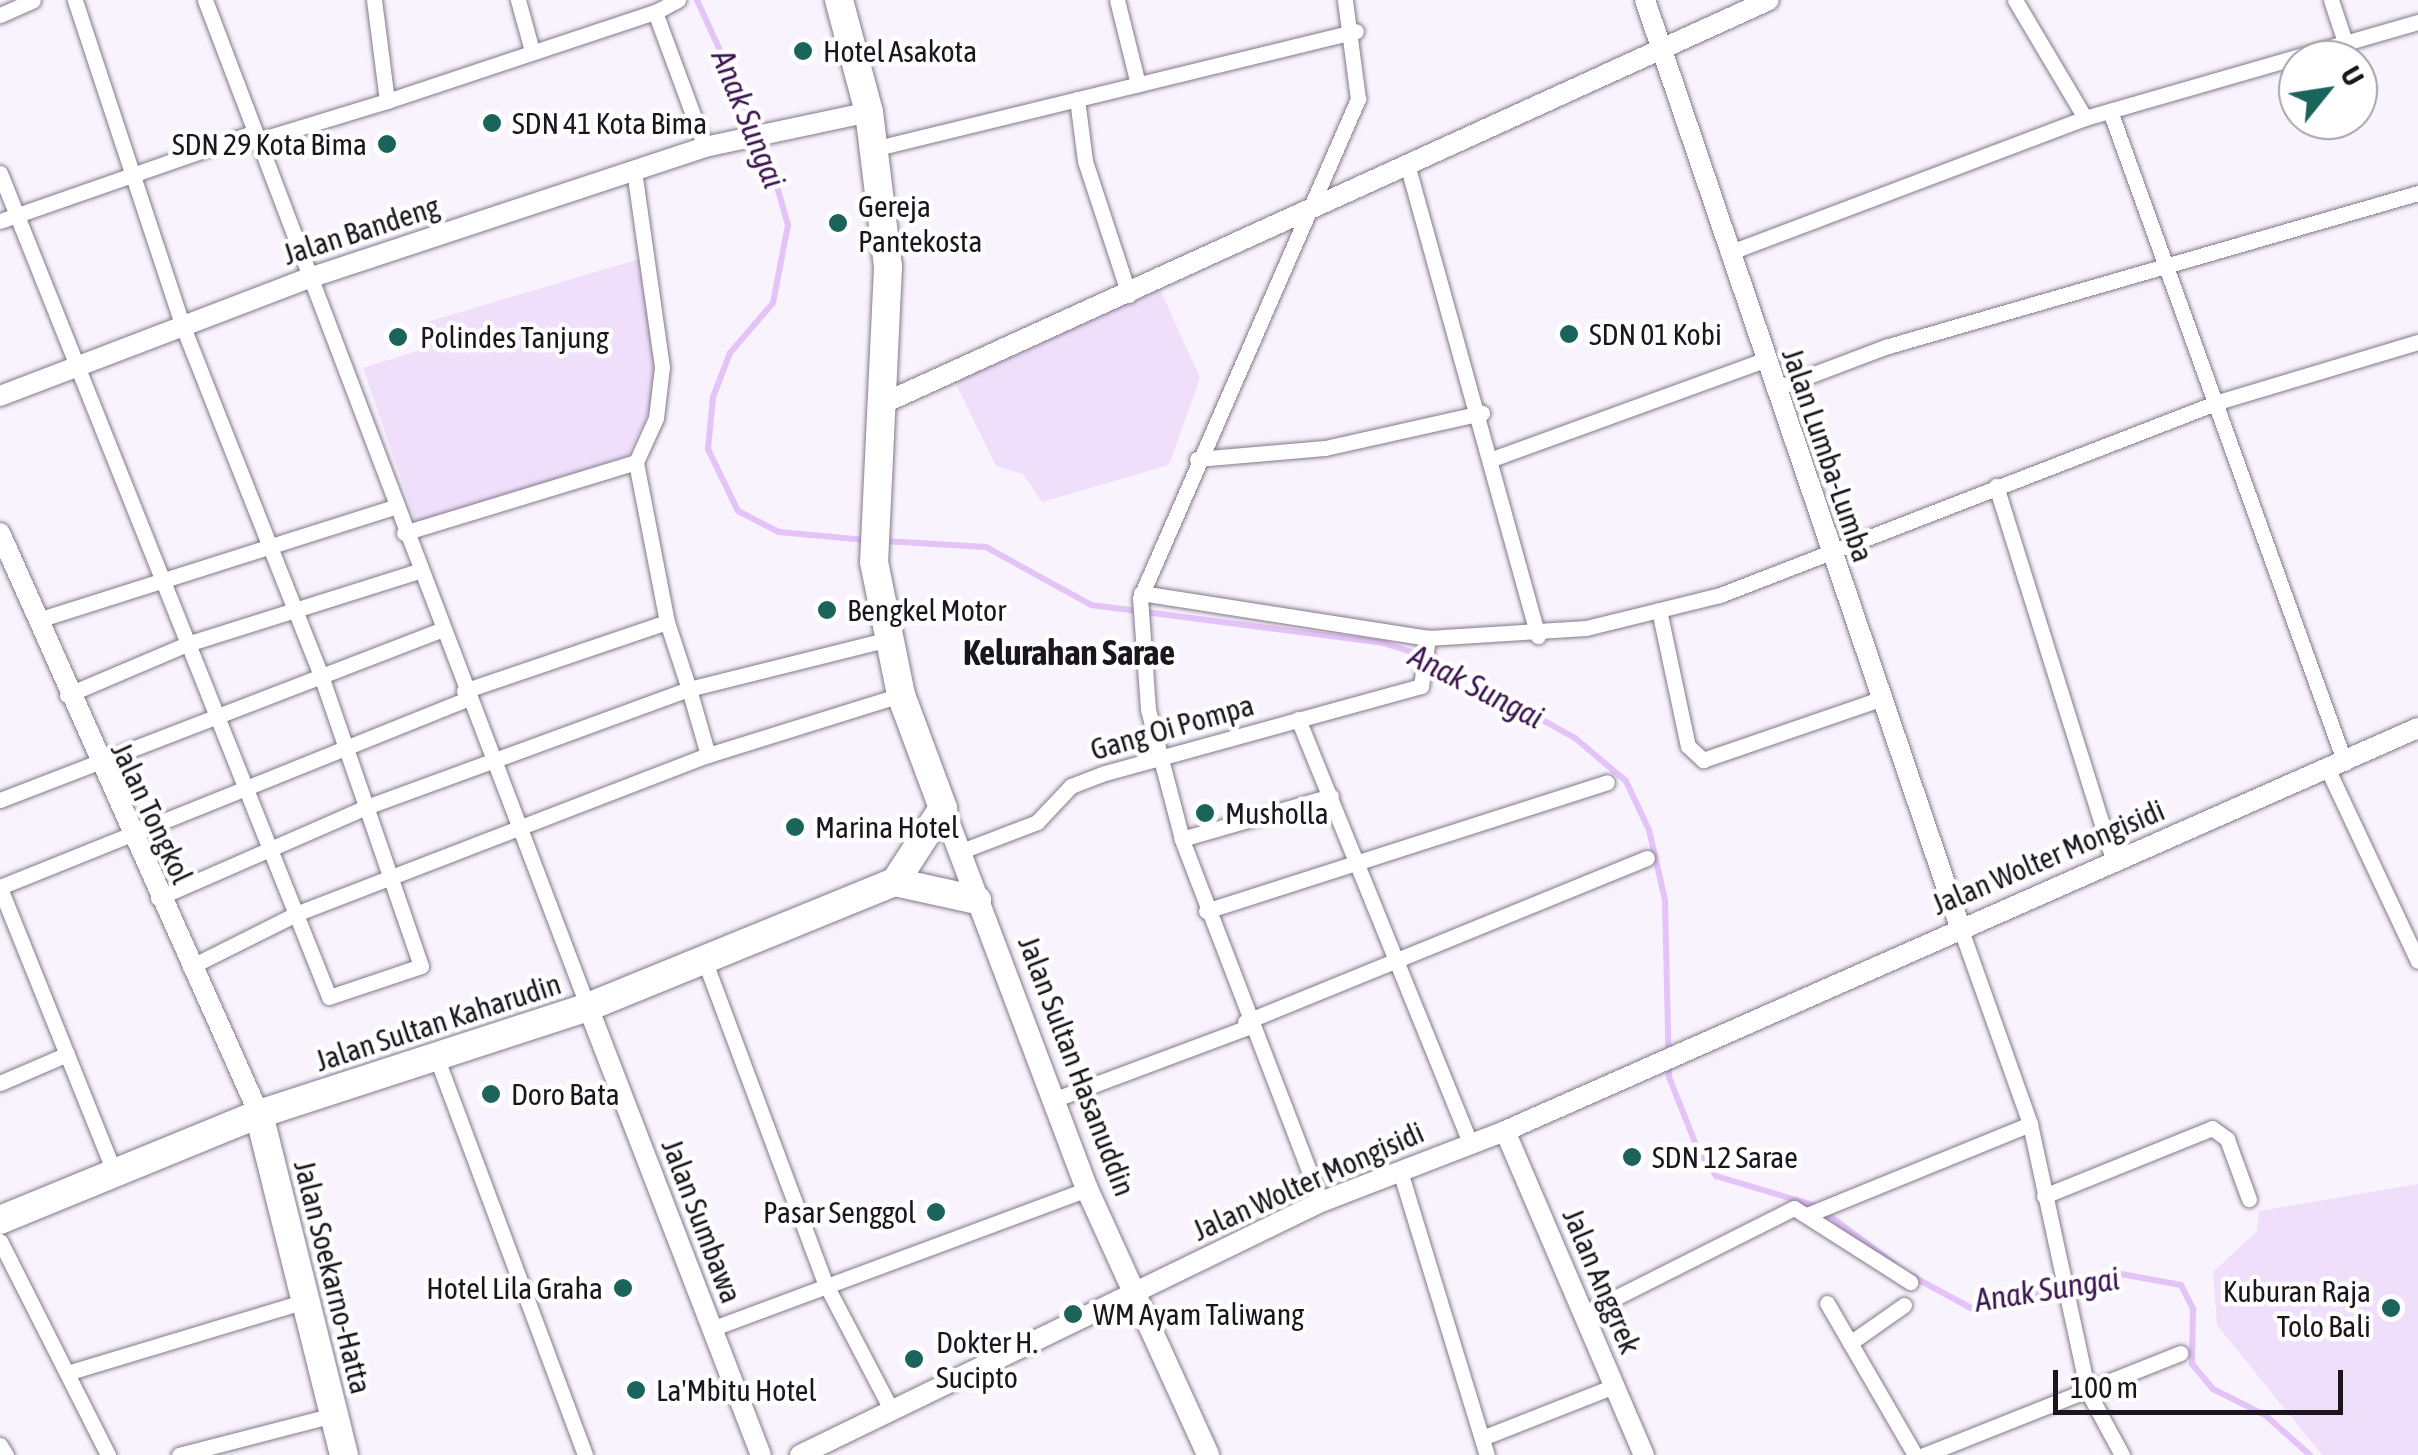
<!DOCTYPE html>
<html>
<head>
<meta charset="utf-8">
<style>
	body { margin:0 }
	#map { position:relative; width:2418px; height:1455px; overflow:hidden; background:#f8f3fc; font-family:"Asap Condensed",sans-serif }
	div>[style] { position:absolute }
	.green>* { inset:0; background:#f0dffb }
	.stream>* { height:6px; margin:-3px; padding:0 3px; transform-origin:3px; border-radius:3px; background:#e3c3f8 }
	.roads { filter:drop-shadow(0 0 2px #83778b) drop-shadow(0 0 2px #83778b) }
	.minor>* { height:15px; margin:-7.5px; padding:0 7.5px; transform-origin:7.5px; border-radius:7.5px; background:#fff }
	.tertiary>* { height:20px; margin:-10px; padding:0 10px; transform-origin:10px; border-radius:10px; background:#fff }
	.secondary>* { height:22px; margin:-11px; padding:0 11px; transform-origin:11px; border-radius:11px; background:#fff }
	.trunk>* { height:28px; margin:-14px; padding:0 14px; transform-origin:14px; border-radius:14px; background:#fff }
	.dots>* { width:28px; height:28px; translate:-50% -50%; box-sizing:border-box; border:5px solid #fff; border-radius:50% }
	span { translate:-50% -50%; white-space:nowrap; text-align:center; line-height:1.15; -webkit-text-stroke:9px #fff; paint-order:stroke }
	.poi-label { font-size:30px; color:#1b161e }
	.left { translate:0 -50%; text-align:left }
	.right { translate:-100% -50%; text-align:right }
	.street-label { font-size:30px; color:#1b161e }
	.water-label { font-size:32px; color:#3d1552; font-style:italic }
	.quarter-label { font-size:35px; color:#1b161e; font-weight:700 }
	.north { position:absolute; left:2278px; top:40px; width:100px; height:100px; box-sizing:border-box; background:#fff; border:2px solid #a4a2a5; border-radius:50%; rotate:60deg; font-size:28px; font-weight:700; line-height:40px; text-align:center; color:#1b161e }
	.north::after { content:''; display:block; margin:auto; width:35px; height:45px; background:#1b645b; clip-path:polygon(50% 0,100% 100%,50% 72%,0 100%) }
	.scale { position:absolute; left:2053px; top:1370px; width:290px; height:45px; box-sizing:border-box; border:5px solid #1b161e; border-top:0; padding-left:12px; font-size:30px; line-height:35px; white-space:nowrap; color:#1b161e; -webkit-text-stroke:8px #fff; paint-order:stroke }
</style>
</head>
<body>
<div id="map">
	<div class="green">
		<i style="clip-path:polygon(639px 259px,655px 366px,651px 408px,627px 456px,417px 525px,363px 368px,423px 349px,417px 325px)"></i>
		<i style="clip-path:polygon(1158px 285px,1200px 378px,1169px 465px,1042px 502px,1023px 474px,996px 466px,955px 382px)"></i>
		<i style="clip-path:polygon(2418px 1184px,2418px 1455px,2322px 1455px,2217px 1325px,2213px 1272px,2257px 1231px,2259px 1211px)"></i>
	</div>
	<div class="stream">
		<i style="left:697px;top:0;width:174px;rotate:65.5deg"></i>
		<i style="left:769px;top:158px;width:70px;rotate:74.2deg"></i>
		<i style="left:788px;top:225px;width:79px;rotate:100.9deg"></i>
		<i style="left:773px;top:303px;width:66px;rotate:130.7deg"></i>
		<i style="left:730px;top:353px;width:47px;rotate:111.1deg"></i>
		<i style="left:713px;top:397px;width:52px;rotate:95.5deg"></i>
		<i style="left:708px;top:449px;width:69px;rotate:64.2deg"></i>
		<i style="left:738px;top:511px;width:46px;rotate:27.1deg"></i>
		<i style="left:779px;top:532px;width:87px;rotate:5.3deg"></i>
		<i style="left:884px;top:541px;width:102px;rotate:3.4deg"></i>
		<i style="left:986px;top:547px;width:120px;rotate:28.9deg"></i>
		<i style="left:1091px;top:605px;width:294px;rotate:7.4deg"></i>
		<i style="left:1383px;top:643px;width:50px;rotate:17.4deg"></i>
		<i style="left:1431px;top:658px;width:165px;rotate:29.1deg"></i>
		<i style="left:1575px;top:738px;width:67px;rotate:40.1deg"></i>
		<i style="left:1626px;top:781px;width:54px;rotate:64.9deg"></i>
		<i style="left:1649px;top:830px;width:72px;rotate:77.1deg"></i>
		<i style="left:1665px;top:900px;width:177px;rotate:88.7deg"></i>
		<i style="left:1669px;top:1077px;width:79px;rotate:68.3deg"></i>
		<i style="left:1698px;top:1150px;width:32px;rotate:55deg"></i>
		<i style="left:1716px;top:1176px;width:104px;rotate:16.7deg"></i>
		<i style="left:1816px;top:1206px;width:99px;rotate:36.4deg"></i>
		<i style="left:1910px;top:1275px;width:72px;rotate:28.4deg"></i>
		<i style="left:1973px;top:1309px;width:152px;rotate:-13.3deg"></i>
		<i style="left:2121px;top:1274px;width:61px;rotate:10.4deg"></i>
		<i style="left:2181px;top:1285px;width:27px;rotate:63deg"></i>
		<i style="left:2193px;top:1309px;width:55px;rotate:91deg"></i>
		<i style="left:2192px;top:1364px;width:33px;rotate:50deg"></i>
		<i style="left:2213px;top:1389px;width:58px;rotate:26.6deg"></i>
		<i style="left:2265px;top:1415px;width:60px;rotate:41.6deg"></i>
	</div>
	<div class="roads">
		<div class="minor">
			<i style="left:205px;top:0;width:1077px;rotate:69.18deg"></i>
			<i style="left:518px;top:0;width:53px;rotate:74.6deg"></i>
			<i style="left:678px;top:0;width:26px;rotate:152deg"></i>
			<i style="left:655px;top:12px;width:144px;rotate:69.7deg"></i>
			<i style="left:1117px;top:0;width:87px;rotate:76deg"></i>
			<i style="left:2015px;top:0;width:137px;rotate:59.3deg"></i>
			<i style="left:2331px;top:0;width:44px;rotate:71.6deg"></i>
			<i style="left:0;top:15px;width:36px;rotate:-24deg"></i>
			<i style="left:1077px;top:99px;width:63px;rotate:82.6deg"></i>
			<i style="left:1085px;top:161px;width:141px;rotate:71.8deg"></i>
			<i style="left:387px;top:101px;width:282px;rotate:-18.4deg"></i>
			<i style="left:2110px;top:111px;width:693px;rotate:70.18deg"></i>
			<i style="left:256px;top:141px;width:137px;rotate:-17deg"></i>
			<i style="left:387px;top:101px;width:102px;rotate:-97.3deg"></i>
			<i style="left:873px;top:149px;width:497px;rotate:-13.7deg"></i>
			<i style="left:1407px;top:164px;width:490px;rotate:74.5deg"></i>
			<i style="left:0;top:173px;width:887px;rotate:68.23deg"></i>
			<i style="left:329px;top:997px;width:97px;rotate:-18.6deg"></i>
			<i style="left:421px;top:966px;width:310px;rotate:-109deg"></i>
			<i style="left:320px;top:673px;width:375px;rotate:-111.6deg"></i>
			<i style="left:182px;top:324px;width:341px;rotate:-108.3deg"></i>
			<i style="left:0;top:221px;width:268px;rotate:-19.2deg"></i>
			<i style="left:1728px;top:253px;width:382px;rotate:-20.7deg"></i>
			<i style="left:2085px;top:118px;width:347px;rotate:-16.1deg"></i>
			<i style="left:1774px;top:389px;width:119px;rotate:-20.7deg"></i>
			<i style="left:1885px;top:347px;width:555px;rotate:-16.12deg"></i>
			<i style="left:1495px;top:458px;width:286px;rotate:-20deg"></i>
			<i style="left:1197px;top:459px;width:128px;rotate:-4.9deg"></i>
			<i style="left:1325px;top:448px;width:161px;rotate:-12.6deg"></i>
			<i style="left:1996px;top:486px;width:394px;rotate:72.6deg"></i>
			<i style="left:404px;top:533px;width:243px;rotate:-17deg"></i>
			<i style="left:636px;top:462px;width:48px;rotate:-65.6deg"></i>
			<i style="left:656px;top:418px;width:51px;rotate:-83.3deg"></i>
			<i style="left:662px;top:367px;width:198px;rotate:-98.1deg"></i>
			<i style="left:1141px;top:593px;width:291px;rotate:8.9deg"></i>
			<i style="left:1428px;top:638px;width:158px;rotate:-3.6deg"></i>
			<i style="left:1586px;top:628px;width:138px;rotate:-13.8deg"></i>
			<i style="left:1720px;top:595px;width:534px;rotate:-21.18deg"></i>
			<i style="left:2218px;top:402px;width:209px;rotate:-16.7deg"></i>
			<i style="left:1659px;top:610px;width:139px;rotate:78deg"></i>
			<i style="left:1688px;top:746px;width:21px;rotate:43deg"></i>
			<i style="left:1703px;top:760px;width:187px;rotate:-19deg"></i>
			<i style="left:38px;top:620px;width:374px;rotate:-17.6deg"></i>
			<i style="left:464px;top:691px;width:214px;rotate:-18.8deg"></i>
			<i style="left:667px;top:622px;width:163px;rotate:-101deg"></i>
			<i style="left:67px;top:695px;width:130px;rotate:-23deg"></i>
			<i style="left:187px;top:644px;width:242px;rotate:-17.5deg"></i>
			<i style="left:1298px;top:719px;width:458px;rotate:67.9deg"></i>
			<i style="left:708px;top:755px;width:202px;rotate:-17.3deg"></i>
			<i style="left:2328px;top:770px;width:211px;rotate:64.8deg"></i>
			<i style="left:0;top:800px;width:473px;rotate:-21.1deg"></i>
			<i style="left:1182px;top:839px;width:155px;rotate:-16.1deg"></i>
			<i style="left:959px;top:852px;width:84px;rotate:-21deg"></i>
			<i style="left:1037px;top:822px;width:50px;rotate:-46.6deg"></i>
			<i style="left:1071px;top:786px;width:36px;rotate:-21deg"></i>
			<i style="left:1105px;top:773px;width:328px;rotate:-15.4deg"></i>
			<i style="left:1421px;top:686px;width:49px;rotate:-81.7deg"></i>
			<i style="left:0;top:887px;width:503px;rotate:-21.93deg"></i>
			<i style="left:0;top:888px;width:303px;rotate:68.1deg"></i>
			<i style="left:158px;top:898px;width:230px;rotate:-23.6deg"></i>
			<i style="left:369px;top:806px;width:341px;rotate:-20.1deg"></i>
			<i style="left:689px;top:689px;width:71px;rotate:-108.2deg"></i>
			<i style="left:1206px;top:911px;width:421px;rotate:-17.8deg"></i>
			<i style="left:1960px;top:927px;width:209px;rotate:70.4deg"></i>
			<i style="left:2030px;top:1124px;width:274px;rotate:77.8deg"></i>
			<i style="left:2088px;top:1392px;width:72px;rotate:61.6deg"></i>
			<i style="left:705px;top:962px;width:343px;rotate:69.5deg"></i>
			<i style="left:825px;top:1283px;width:144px;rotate:62.4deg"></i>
			<i style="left:190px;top:967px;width:121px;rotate:-26.6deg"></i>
			<i style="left:298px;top:913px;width:439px;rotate:-21.1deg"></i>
			<i style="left:708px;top:755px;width:69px;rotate:-106.1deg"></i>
			<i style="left:689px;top:689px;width:203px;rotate:-14deg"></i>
			<i style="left:1245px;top:1022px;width:434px;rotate:-22.2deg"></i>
			<i style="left:437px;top:1059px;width:423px;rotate:69.5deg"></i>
			<i style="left:0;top:1083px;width:73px;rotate:-23.4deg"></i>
			<i style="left:1053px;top:1100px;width:208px;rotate:-20.5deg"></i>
			<i style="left:1400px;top:1171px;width:297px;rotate:73deg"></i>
			<i style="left:2044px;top:1196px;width:181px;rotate:-22deg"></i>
			<i style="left:2212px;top:1128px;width:19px;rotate:36deg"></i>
			<i style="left:2227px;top:1139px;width:64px;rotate:69.9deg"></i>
			<i style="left:1321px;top:1202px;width:389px;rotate:-111deg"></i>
			<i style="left:1182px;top:839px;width:134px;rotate:-104.7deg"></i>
			<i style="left:1148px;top:709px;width:111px;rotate:-94.1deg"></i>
			<i style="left:1140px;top:598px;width:545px;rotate:-66.4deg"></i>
			<i style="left:1358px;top:99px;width:100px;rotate:-97.5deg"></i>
			<i style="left:1807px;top:1215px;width:241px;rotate:-22.2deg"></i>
			<i style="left:0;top:1241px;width:240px;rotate:63.2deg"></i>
			<i style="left:1827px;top:1303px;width:176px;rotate:59.9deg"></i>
			<i style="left:1583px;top:1314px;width:236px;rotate:-26.7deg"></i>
			<i style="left:1794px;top:1208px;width:138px;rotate:32.5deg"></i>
			<i style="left:711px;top:1329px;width:401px;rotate:-20.4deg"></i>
			<i style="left:1850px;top:1343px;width:66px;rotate:-35.1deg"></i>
			<i style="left:67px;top:1373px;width:249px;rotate:-16.8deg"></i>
			<i style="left:1482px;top:1438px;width:142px;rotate:-21.5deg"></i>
			<i style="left:0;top:1445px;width:12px;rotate:59deg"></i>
			<i style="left:179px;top:1455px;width:160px;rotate:-14.5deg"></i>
			<i style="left:1924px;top:1455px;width:276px;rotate:-21.7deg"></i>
		</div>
		<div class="tertiary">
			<i style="left:1645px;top:0;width:979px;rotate:71.23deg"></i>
			<i style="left:0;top:396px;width:331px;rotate:-20.9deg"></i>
			<i style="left:309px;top:278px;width:417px;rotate:-18.3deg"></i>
			<i style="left:705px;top:147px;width:168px;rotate:-12deg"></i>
			<i style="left:884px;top:403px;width:972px;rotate:-24.48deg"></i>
			<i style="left:0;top:533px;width:636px;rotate:65.97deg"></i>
			<i style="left:588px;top:1007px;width:480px;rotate:68.9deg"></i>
			<i style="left:1505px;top:1131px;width:353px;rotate:66.8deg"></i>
			<i style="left:800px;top:1455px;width:579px;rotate:-25.9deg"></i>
			<i style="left:1321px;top:1202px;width:197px;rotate:-21.1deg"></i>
			<i style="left:1505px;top:1131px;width:998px;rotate:-23.82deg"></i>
		</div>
		<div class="secondary">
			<i style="left:943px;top:808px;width:407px;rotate:69.3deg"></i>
			<i style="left:1087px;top:1189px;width:292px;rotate:65.5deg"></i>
		</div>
		<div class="trunk">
			<i style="left:839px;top:0;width:116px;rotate:75deg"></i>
			<i style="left:869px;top:112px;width:156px;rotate:83deg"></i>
			<i style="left:888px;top:267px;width:295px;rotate:92.7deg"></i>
			<i style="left:874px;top:562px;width:136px;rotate:78.5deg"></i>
			<i style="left:901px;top:695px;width:121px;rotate:69.6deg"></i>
			<i style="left:943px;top:808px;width:88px;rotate:123deg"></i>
			<i style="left:259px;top:1114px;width:351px;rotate:76deg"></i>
			<i style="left:0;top:1220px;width:280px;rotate:-22.3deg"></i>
			<i style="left:259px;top:1114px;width:346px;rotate:-18deg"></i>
			<i style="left:588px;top:1007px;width:331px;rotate:-22.2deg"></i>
			<i style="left:895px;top:882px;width:84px;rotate:12.4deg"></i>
		</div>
	</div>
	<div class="dots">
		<i style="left:803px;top:51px;background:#1b645b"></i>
		<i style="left:492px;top:123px;background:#1b645b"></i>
		<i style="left:387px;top:144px;background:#1b645b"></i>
		<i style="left:838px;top:223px;background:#1b645b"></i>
		<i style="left:1569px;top:334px;background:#1b645b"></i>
		<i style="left:398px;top:337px;background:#1b645b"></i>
		<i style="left:827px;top:610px;background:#1b645b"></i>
		<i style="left:1205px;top:813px;background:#1b645b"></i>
		<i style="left:795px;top:827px;background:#1b645b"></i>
		<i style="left:491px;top:1094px;background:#1b645b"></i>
		<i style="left:1632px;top:1157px;background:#1b645b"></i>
		<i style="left:936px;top:1212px;background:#1b645b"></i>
		<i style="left:623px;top:1288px;background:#1b645b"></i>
		<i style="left:2391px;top:1308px;background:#1b645b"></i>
		<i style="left:1073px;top:1314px;background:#1b645b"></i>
		<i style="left:914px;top:1359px;background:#1b645b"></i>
		<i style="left:636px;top:1390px;background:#1b645b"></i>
	</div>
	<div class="poi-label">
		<span class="left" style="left:823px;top:51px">Hotel Asakota</span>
		<span class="left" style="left:512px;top:123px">SDN 41 Kota Bima</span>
		<span class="right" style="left:367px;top:144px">SDN 29 Kota Bima</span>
		<span class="left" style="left:858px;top:223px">Gereja<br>Pantekosta</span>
		<span class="left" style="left:1589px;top:334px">SDN 01 Kobi</span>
		<span class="left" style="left:420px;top:337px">Polindes Tanjung</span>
		<span class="left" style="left:847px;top:610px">Bengkel Motor</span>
		<span class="left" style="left:1225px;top:813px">Musholla</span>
		<span class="left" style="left:815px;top:827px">Marina Hotel</span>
		<span class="left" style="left:511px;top:1094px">Doro Bata</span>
		<span class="left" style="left:1652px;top:1157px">SDN 12 Sarae</span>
		<span class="right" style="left:916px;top:1212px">Pasar Senggol</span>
		<span class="right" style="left:603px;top:1288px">Hotel Lila Graha</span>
		<span class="right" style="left:2371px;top:1308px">Kuburan Raja<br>Tolo Bali</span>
		<span class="left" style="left:1093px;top:1314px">WM Ayam Taliwang</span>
		<span class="left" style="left:936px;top:1359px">Dokter H.<br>Sucipto</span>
		<span class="left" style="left:656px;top:1390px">La'Mbitu Hotel</span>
	</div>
	<div class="street-label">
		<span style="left:361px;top:230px;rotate:-18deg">Jalan Bandeng</span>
		<span style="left:1828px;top:455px;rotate:71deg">Jalan Lumba-Lumba</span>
		<span style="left:1172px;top:727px;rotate:-16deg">Gang Oi Pompa</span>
		<span style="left:152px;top:813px;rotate:65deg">Jalan Tongkol</span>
		<span style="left:2048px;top:857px;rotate:-23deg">Jalan Wolter Mongisidi</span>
		<span style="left:438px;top:1022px;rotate:-18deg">Jalan Sultan Kaharudin</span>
		<span style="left:1077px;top:1066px;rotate:69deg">Jalan Sultan Hasanuddin</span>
		<span style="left:1308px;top:1181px;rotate:-24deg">Jalan Wolter Mongisidi</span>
		<span style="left:702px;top:1221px;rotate:69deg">Jalan Sumbawa</span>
		<span style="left:333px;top:1277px;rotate:76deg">Jalan Soekarno-Hatta</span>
		<span style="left:1602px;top:1281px;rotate:67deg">Jalan Anggrek</span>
	</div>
	<div class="water-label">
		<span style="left:748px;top:119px;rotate:68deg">Anak Sungai</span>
		<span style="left:1476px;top:687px;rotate:27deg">Anak Sungai</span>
		<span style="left:2047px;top:1290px;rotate:-9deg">Anak Sungai</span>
	</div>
	<div class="quarter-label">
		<span style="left:1069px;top:652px">Kelurahan Sarae</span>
	</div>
	<div class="north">U</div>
	<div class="scale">100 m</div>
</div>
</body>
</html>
